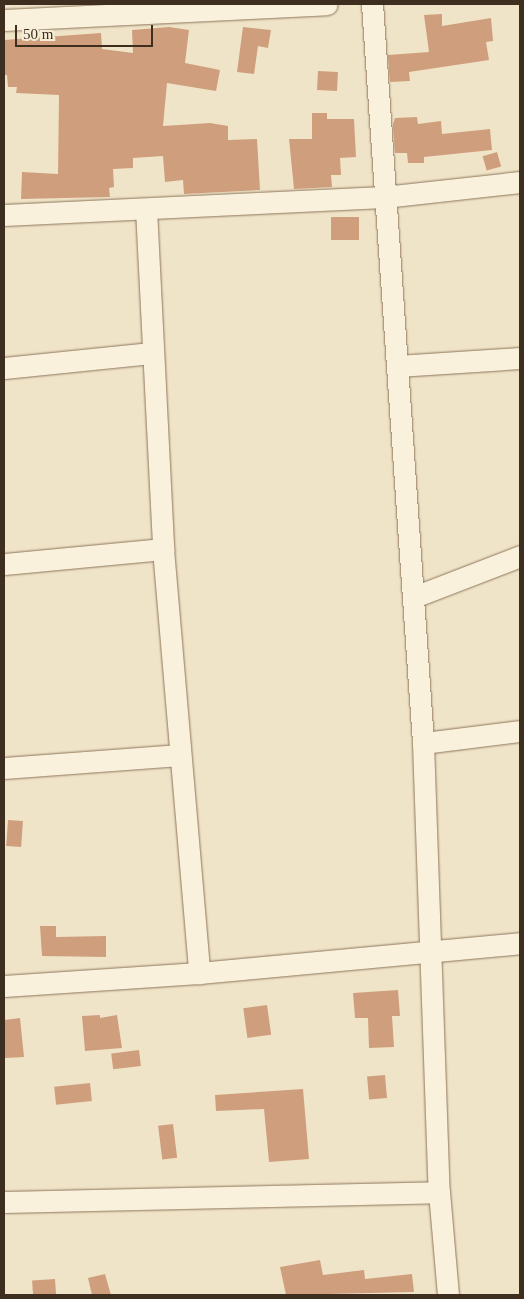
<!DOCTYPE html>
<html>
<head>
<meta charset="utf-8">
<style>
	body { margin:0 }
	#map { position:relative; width:524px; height:1299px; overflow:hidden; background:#f0e4c8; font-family:"Times New Roman",serif }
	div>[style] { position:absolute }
	.building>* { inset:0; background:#cf9f7d; transform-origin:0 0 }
	.roads { filter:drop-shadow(0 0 1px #8d765c) drop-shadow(0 0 1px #8d765c) }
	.street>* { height:21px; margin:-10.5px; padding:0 10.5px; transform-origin:10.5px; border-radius:10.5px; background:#faf1dc }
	span { translate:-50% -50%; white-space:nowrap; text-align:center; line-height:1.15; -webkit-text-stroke:5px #f7eed8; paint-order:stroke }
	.frame { position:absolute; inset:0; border:5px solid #3d2e20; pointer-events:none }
	.scale { position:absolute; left:15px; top:25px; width:138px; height:22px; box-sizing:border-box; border:2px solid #3d2e20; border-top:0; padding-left:6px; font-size:15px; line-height:18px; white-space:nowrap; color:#3d2e20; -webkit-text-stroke:4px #f7eed8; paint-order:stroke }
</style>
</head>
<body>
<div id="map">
	<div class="building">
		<i style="clip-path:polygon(442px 14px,442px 26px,491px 18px,493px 41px,486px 42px,489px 60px,409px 72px,410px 81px,390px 82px,388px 55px,429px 52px,424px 15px)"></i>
		<i style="clip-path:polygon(169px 27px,189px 30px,185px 63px,220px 70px,216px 91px,167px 83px,163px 126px,210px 123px,228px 126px,228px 140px,257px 139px,260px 190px,184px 194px,183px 180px,165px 182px,163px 156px,133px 158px,133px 168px,113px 169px,114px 187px,109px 188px,110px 197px,21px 199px,22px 172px,58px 174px,59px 95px,16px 93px,17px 87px,8px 87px,7px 75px,4px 75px,4px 40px,101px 33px,102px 49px,133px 53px,132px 30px)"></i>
		<i style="clip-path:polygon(243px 27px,271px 30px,268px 48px,258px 46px,254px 74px,237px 72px)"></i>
		<i style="left:318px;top:71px;width:20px;height:19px;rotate:3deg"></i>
		<i style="clip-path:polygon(312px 113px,327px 113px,327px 119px,354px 119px,356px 157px,340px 158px,341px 175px,331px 175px,332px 187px,294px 189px,289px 139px,312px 139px)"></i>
		<i style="clip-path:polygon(417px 117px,418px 124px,441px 121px,442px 134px,490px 129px,492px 150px,424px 157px,424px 163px,408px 163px,407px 153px,395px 153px,393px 124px,395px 118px)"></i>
		<i style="left:497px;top:152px;width:15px;height:15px;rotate:74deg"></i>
		<i style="left:359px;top:217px;width:23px;height:28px;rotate:90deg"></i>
		<i style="left:8px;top:820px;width:15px;height:26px;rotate:4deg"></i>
		<i style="clip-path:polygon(40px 926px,56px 926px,56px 937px,106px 936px,106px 957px,42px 956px)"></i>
		<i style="clip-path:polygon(398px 990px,400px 1016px,392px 1016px,394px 1047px,369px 1048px,368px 1018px,355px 1018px,353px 993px)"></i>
		<i style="left:267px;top:1005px;width:30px;height:24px;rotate:82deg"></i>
		<i style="clip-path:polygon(100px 1015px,100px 1018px,117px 1015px,122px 1048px,85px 1051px,82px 1016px)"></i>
		<i style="clip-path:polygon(20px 1018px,24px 1057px,5px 1058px,4px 1020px)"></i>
		<i style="left:139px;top:1050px;width:16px;height:28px;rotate:83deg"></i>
		<i style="left:385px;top:1075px;width:23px;height:18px;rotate:85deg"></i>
		<i style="left:90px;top:1083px;width:18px;height:36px;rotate:84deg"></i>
		<i style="clip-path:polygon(303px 1089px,309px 1159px,269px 1162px,264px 1109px,216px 1111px,215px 1095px)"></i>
		<i style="left:173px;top:1124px;width:34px;height:15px;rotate:83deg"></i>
		<i style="clip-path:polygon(320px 1260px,323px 1275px,364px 1270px,365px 1279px,412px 1274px,414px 1292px,286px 1295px,280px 1267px)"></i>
		<i style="clip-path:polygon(105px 1274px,111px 1295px,92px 1295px,88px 1278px)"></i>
		<i style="left:55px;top:1279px;width:16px;height:23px;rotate:86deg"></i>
	</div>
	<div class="roads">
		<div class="street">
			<i style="left:372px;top:4px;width:741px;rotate:86.05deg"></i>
			<i style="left:423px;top:743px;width:449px;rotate:88deg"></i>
			<i style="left:439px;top:1192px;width:103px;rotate:85deg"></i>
			<i style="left:4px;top:20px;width:323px;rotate:-2.8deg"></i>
			<i style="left:146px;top:209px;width:340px;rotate:87.1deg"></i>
			<i style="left:163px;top:549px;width:426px;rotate:85.1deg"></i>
			<i style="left:4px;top:215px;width:380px;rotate:-2.7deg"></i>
			<i style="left:384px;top:197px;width:137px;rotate:-6.3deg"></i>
			<i style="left:397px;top:366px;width:123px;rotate:-3.7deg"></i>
			<i style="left:4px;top:368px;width:148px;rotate:-5.8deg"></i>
			<i style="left:4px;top:564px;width:160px;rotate:-5.4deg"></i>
			<i style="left:414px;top:597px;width:114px;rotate:-21.1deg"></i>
			<i style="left:423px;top:743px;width:98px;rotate:-7.1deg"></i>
			<i style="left:4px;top:768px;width:176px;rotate:-4.2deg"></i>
			<i style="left:4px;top:986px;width:195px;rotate:-3.8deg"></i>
			<i style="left:199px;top:973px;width:322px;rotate:-5.3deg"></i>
			<i style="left:4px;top:1202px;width:435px;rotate:-1.3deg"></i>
		</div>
	</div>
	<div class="frame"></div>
	<div class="scale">50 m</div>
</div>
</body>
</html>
